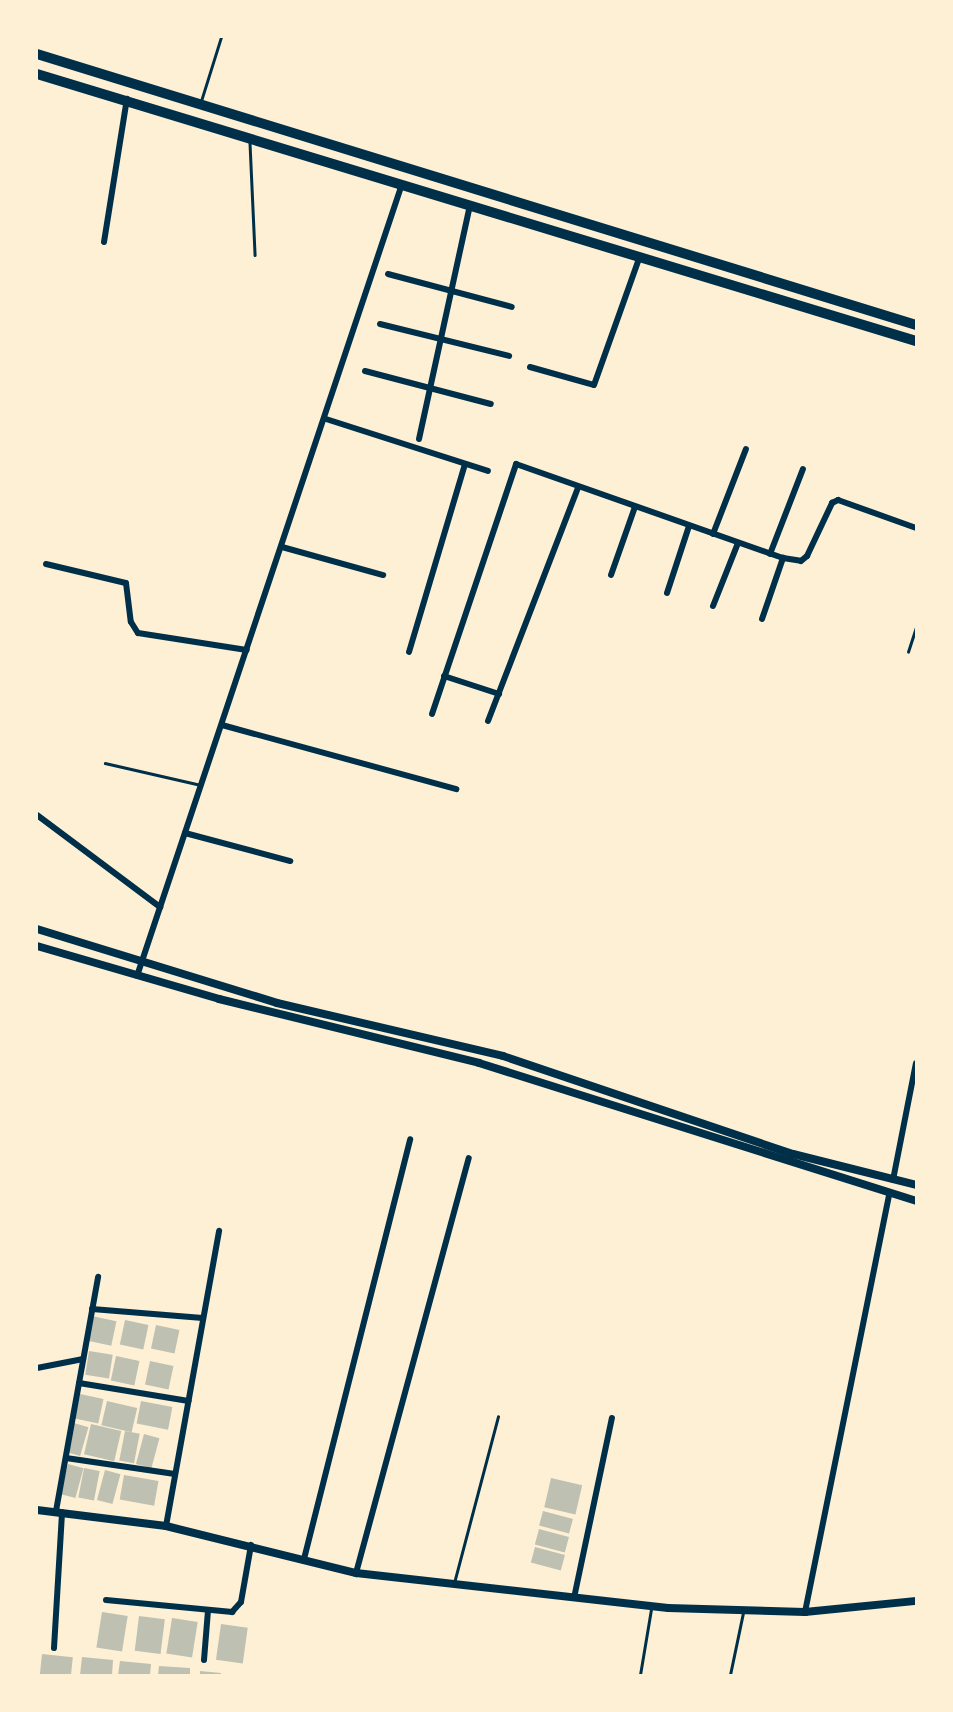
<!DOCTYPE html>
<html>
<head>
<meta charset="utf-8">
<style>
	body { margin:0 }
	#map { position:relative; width:953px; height:1712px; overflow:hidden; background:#fdf0d5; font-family:Barlow,sans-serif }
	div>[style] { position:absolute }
	.building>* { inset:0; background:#bec0b2; transform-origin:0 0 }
	.service>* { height:2.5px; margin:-1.25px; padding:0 1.25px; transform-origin:1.25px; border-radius:1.25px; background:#003049 }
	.minor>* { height:6px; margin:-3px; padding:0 3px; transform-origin:3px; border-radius:3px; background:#003049 }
	.tertiary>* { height:8px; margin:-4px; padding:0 4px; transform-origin:4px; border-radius:4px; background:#003049 }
	.primary>* { height:10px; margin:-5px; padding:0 5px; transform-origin:5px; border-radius:5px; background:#003049 }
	span { translate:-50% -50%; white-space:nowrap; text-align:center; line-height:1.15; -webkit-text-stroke:7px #fdf0d5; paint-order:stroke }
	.frame { position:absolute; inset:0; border:38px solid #fdf0d5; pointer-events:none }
</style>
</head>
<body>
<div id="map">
	<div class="building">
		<i style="left:92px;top:1316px;width:25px;height:25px;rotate:12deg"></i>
		<i style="left:125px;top:1320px;width:24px;height:25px;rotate:12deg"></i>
		<i style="left:156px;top:1325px;width:24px;height:24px;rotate:12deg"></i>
		<i style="left:89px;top:1351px;width:24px;height:24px;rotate:9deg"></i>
		<i style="left:116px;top:1356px;width:24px;height:25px;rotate:12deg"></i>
		<i style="left:150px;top:1361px;width:24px;height:24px;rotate:12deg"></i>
		<i style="left:80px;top:1394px;width:24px;height:25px;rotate:12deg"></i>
		<i style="left:107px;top:1401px;width:31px;height:25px;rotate:13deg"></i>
		<i style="left:141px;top:1401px;width:32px;height:23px;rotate:11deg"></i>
		<i style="left:74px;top:1423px;width:15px;height:30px;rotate:16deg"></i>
		<i style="left:91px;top:1424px;width:31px;height:31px;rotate:13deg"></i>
		<i style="left:125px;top:1431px;width:15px;height:30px;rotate:11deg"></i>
		<i style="left:144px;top:1434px;width:16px;height:31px;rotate:15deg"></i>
		<i style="left:68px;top:1464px;width:16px;height:31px;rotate:15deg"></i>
		<i style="left:84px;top:1468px;width:16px;height:30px;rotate:11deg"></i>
		<i style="left:105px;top:1470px;width:16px;height:31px;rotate:15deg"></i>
		<i style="left:124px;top:1475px;width:35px;height:25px;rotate:10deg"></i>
		<i style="left:551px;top:1478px;width:32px;height:30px;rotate:13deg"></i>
		<i style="left:543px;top:1511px;width:31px;height:15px;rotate:15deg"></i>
		<i style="left:539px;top:1529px;width:31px;height:16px;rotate:15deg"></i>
		<i style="left:535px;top:1547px;width:31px;height:16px;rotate:15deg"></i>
		<i style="left:102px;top:1612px;width:26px;height:36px;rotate:9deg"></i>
		<i style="left:139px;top:1616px;width:26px;height:35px;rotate:7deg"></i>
		<i style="left:172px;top:1618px;width:26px;height:36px;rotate:9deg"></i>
		<i style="left:221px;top:1624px;width:27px;height:36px;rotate:8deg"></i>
		<i style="left:42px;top:1654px;width:31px;height:20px;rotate:6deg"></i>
		<i style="clip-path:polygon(82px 1657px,113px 1660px,112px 1675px,80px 1675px)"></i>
		<i style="clip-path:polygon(120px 1661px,151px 1664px,150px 1675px,118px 1675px)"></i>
		<i style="clip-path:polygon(159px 1666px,190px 1668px,190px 1675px,158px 1675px)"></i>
		<i style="clip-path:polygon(200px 1671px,221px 1673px,221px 1675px,200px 1675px)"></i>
	</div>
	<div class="service">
		<i style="left:201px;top:101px;width:67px;rotate:-72.6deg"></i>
		<i style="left:250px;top:143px;width:112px;rotate:87.4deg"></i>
		<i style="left:908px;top:652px;width:25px;rotate:-72deg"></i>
		<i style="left:105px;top:763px;width:98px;rotate:12.9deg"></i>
		<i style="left:454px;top:1583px;width:172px;rotate:-75.2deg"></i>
		<i style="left:640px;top:1675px;width:67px;rotate:-80.5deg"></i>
		<i style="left:730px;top:1675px;width:63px;rotate:-78.2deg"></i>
	</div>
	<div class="minor">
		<i style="left:104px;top:242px;width:145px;rotate:-80.9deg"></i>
		<i style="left:388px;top:274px;width:128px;rotate:14.9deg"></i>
		<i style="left:380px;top:324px;width:133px;rotate:13.9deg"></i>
		<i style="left:530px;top:367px;width:66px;rotate:15.7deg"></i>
		<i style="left:594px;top:385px;width:137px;rotate:-70.4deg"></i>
		<i style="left:365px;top:371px;width:130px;rotate:14.7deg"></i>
		<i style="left:326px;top:419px;width:170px;rotate:17.8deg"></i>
		<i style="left:419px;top:439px;width:239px;rotate:-77.7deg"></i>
		<i style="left:713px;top:534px;width:91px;rotate:-68.8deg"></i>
		<i style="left:282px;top:547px;width:105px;rotate:15.5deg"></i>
		<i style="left:770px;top:554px;width:91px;rotate:-68.8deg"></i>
		<i style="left:46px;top:564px;width:82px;rotate:13.4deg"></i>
		<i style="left:126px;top:583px;width:39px;rotate:83deg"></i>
		<i style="left:131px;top:622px;width:13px;rotate:58deg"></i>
		<i style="left:138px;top:633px;width:110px;rotate:8.9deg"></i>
		<i style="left:611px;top:575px;width:72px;rotate:-70.6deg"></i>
		<i style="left:667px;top:593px;width:71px;rotate:-71.8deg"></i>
		<i style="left:713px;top:606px;width:68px;rotate:-68.4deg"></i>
		<i style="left:762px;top:619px;width:65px;rotate:-71deg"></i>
		<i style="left:409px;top:652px;width:196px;rotate:-73.4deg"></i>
		<i style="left:444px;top:676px;width:58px;rotate:18.1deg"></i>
		<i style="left:432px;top:714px;width:264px;rotate:-71.4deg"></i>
		<i style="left:516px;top:464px;width:283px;rotate:19.4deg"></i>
		<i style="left:783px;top:558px;width:18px;rotate:9deg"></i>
		<i style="left:801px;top:561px;width:8px;rotate:-40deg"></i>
		<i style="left:807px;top:556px;width:59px;rotate:-64.7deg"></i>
		<i style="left:832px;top:503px;width:7px;rotate:-27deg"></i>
		<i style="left:838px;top:500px;width:83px;rotate:19.7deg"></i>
		<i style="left:488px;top:721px;width:250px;rotate:-68.9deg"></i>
		<i style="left:222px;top:725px;width:243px;rotate:15.3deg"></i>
		<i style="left:37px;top:815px;width:154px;rotate:36.8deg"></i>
		<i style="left:185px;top:833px;width:109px;rotate:14.9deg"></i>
		<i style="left:137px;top:976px;width:835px;rotate:-71.5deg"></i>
		<i style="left:893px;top:1180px;width:119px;rotate:-78.9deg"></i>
		<i style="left:92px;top:1309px;width:111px;rotate:4.6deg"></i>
		<i style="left:37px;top:1368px;width:47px;rotate:-11.1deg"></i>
		<i style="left:79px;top:1383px;width:111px;rotate:9.3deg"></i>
		<i style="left:66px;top:1458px;width:110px;rotate:8.4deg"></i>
		<i style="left:56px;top:1511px;width:238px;rotate:-79.8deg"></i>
		<i style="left:166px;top:1526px;width:300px;rotate:-79.8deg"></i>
		<i style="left:304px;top:1559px;width:433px;rotate:-75.8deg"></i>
		<i style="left:356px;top:1573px;width:430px;rotate:-74.8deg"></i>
		<i style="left:574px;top:1598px;width:184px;rotate:-78.1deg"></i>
		<i style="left:106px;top:1600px;width:127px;rotate:5.4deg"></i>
		<i style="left:232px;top:1612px;width:13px;rotate:-48deg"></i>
		<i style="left:241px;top:1602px;width:58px;rotate:-80deg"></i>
		<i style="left:805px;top:1612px;width:425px;rotate:-78.6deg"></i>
		<i style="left:54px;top:1648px;width:136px;rotate:-86.6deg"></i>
		<i style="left:204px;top:1660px;width:50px;rotate:-85.4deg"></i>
	</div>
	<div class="tertiary">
		<i style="left:37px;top:929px;width:251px;rotate:17.1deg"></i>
		<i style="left:277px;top:1003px;width:232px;rotate:13.2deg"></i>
		<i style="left:503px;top:1056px;width:306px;rotate:18.7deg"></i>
		<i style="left:793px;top:1154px;width:127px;rotate:14.1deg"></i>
		<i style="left:37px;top:946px;width:190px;rotate:16.2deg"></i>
		<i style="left:219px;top:999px;width:268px;rotate:13.8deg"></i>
		<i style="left:479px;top:1063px;width:458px;rotate:17.5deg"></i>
		<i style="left:37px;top:1510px;width:130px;rotate:7.1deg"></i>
		<i style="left:166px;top:1526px;width:196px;rotate:13.9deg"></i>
		<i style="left:356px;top:1573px;width:314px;rotate:6.4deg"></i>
		<i style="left:668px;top:1608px;width:137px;rotate:1.7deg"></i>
		<i style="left:805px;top:1612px;width:112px;rotate:-5.7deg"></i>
	</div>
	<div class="primary">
		<i style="left:37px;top:54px;width:920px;rotate:17.13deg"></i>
		<i style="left:37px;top:74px;width:919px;rotate:16.9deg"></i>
	</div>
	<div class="frame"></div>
</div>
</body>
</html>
